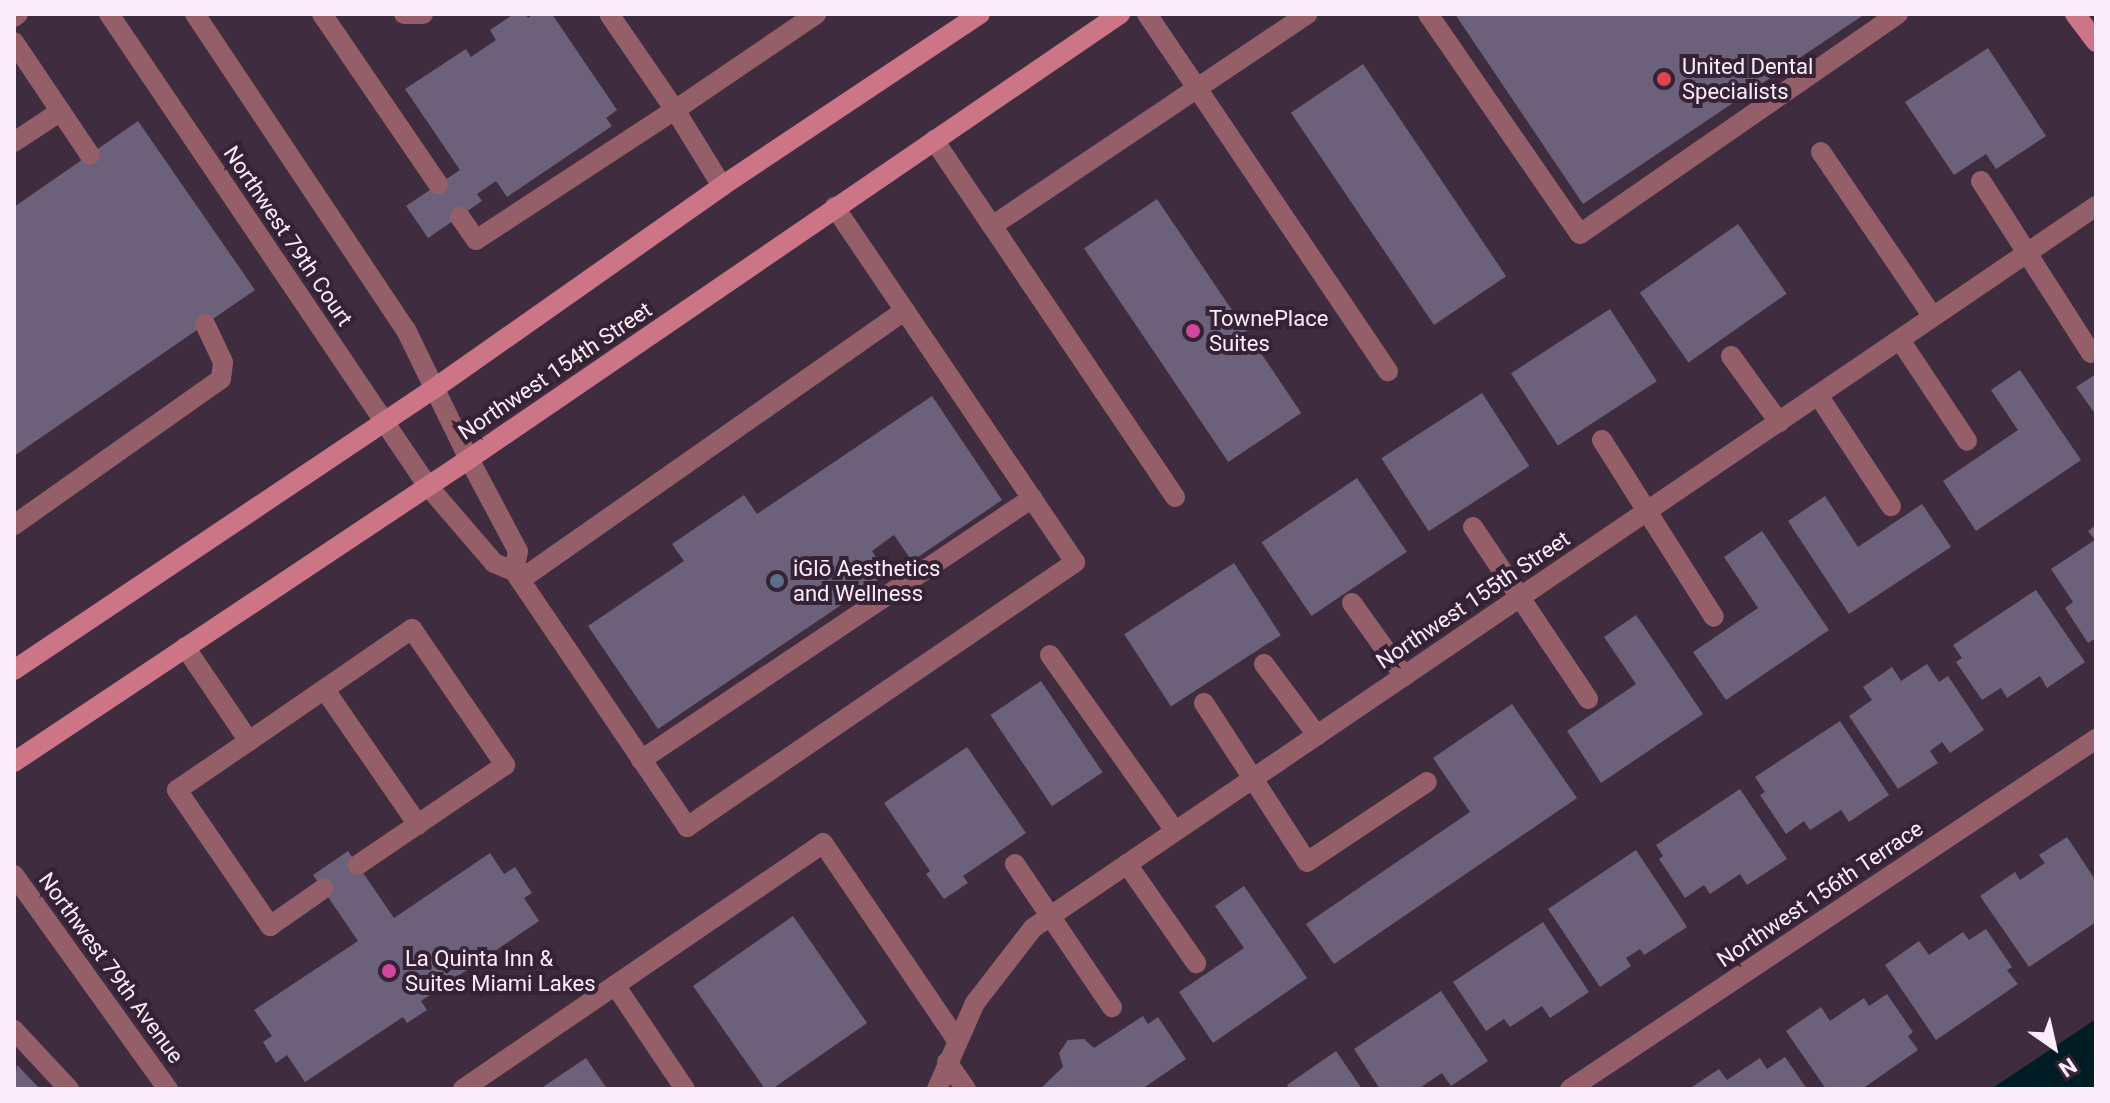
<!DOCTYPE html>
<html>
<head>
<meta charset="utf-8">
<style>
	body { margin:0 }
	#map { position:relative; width:2110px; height:1103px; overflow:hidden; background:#402c3f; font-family:Roboto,sans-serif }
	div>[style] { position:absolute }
	.water>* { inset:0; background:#001d25 }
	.building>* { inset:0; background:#6c617b; transform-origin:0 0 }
	.lane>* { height:20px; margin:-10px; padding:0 10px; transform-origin:10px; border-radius:10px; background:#955f69 }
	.street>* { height:20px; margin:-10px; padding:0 10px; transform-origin:10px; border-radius:10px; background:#955f69 }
	.secondary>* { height:20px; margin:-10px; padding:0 10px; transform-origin:10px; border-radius:10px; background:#cb7587 }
	.dots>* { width:22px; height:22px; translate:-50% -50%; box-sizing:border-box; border:4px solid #352235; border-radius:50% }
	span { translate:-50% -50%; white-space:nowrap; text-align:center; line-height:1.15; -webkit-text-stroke:8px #352235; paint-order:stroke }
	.poi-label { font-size:22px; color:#fbeefa }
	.left { translate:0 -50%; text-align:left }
	.street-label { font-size:22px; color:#fbeefa }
	.frame { position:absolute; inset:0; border:16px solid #fbeefa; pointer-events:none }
	.north { position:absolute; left:2014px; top:1007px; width:80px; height:80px; -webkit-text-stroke:6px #352235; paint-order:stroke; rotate:146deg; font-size:22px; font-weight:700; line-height:32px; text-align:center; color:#fbeefa }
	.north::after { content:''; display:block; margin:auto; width:28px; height:36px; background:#fbeefa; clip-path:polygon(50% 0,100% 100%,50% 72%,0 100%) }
</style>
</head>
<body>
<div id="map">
	<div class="water">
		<i style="clip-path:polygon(2096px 1019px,2096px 1089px,1991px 1089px)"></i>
	</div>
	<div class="building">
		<i style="clip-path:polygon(514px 14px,525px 14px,528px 18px,534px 14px,552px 14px,617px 110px,606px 118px,612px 126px,507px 197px,496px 181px,477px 194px,482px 201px,428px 238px,406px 206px,460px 170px,405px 89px,466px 49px,471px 57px,496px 40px,490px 30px)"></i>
		<i style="clip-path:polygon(1455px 14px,1865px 14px,1583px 204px)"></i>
		<i style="clip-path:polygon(1988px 48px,2046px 136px,1996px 169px,1986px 154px,1954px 175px,1905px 102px)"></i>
		<i style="left:1363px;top:64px;width:256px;height:87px;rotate:56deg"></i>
		<i style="clip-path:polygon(138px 121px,255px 290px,14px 456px,14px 207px)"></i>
		<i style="left:1157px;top:199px;width:258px;height:88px;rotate:56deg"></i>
		<i style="left:1738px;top:224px;width:85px;height:120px;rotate:55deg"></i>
		<i style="left:1610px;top:309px;width:86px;height:118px;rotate:57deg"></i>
		<i style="clip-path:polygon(2020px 370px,2081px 460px,1976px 531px,1943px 481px,2018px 430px,1991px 390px)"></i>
		<i style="clip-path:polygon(2096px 374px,2096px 415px,2076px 387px)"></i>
		<i style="left:1482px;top:393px;width:87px;height:120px;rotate:57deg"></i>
		<i style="clip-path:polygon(932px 396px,1002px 500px,912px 561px,894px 535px,872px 551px,887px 574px,658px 729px,588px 626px,684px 561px,672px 544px,744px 495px,757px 514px)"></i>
		<i style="left:1357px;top:478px;width:89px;height:115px;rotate:56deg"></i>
		<i style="clip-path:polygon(1825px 496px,1858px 547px,1922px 504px,1951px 547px,1849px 614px,1788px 521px)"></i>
		<i style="clip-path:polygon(2096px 525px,2096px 638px,2088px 643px,2065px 608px,2073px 602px,2051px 569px,2095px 540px,2088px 531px)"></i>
		<i style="clip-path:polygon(1762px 531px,1829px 630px,1726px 700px,1693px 652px,1758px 608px,1724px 557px)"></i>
		<i style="left:1234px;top:563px;width:86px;height:131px;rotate:57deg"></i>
		<i style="clip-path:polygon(2036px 590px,2085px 662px,2047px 688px,2040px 676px,2007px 698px,2001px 688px,1982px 700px,1956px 662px,1962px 658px,1953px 645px)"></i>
		<i style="clip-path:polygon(1636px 615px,1703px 714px,1601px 783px,1567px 731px,1636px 684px,1604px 637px)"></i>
		<i style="clip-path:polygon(1927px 664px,1939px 682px,1948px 676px,1984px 730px,1950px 753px,1942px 742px,1930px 751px,1938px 763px,1898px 789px,1849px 716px,1872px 700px,1863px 687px,1892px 667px,1901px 681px)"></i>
		<i style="left:1041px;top:681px;width:110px;height:61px;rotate:56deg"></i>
		<i style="clip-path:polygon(1512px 704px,1577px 798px,1334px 964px,1306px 924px,1470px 812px,1433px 758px)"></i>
		<i style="clip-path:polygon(1840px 721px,1889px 795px,1849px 822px,1841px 810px,1810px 830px,1804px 821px,1786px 834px,1760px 795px,1765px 792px,1755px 777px)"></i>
		<i style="clip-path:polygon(967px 747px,1026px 833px,963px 876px,968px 883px,944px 899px,926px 874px,930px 871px,884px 803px)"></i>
		<i style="clip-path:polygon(1740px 789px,1787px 859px,1747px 885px,1740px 874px,1710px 894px,1704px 885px,1685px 898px,1659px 859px,1663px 856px,1656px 845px)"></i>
		<i style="clip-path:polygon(2067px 837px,2096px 881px,2096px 922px,2029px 967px,1980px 896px,2015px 872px,2020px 880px,2045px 863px,2039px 855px)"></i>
		<i style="clip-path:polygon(1636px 850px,1687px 927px,1644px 955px,1640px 949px,1626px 958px,1631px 966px,1600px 987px,1548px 909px)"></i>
		<i style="clip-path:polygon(348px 851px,394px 918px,490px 853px,504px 874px,515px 867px,532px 893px,524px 898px,539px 921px,421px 1001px,427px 1010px,407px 1023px,403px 1017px,305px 1082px,287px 1055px,276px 1063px,263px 1042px,272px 1036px,254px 1010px,358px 941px,313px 875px)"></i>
		<i style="clip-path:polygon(1244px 886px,1307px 978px,1213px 1043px,1179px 992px,1244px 948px,1215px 906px)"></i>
		<i style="clip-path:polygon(793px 916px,867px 1023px,772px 1089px,765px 1089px,693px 986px)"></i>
		<i style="clip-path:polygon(1543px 922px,1589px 992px,1550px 1018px,1542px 1006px,1510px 1027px,1504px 1019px,1486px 1031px,1453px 982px)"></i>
		<i style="clip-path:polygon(1986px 929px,2012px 967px,2007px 970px,2018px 984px,1936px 1040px,1885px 965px,1919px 941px,1929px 955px,1963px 932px,1969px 940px)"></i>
		<i style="clip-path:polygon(1441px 991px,1488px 1061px,1451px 1086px,1442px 1073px,1418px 1089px,1380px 1089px,1354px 1049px)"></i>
		<i style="clip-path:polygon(1887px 994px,1913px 1032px,1908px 1036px,1918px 1050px,1862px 1089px,1826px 1089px,1786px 1031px,1821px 1007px,1830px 1021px,1864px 998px,1869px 1006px)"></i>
		<i style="clip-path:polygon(1143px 1016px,1148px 1024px,1158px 1017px,1186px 1059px,1142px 1089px,1040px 1089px,1063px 1067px,1059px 1053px,1068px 1040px,1084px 1039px,1094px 1048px)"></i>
		<i style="clip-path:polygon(1336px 1051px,1362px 1089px,1290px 1089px,1287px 1085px)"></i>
		<i style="clip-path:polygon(1785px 1057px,1807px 1089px,1689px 1089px,1719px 1069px,1727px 1080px,1760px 1058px,1767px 1069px)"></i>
		<i style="clip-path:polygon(586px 1058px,607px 1089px,540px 1089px)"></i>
		<i style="clip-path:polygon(17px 1065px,40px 1089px,14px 1089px)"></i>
	</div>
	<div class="lane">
		<i style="left:322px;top:14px;width:206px;rotate:55.7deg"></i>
		<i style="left:404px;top:14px;width:19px"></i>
		<i style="left:1147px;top:14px;width:431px;rotate:56deg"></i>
		<i style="left:1428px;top:14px;width:267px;rotate:55.4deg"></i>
		<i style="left:1580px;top:234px;width:387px;rotate:-34.7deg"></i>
		<i style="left:14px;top:17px;width:5px;rotate:-37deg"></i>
		<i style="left:14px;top:42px;width:136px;rotate:56.1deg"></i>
		<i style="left:934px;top:140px;width:104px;rotate:56deg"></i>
		<i style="left:14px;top:142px;width:56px;rotate:-33.4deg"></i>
		<i style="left:1821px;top:152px;width:199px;rotate:55.8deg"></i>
		<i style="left:1981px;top:181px;width:204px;rotate:57.4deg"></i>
		<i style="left:722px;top:186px;width:89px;rotate:-121.7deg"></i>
		<i style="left:675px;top:110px;width:171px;rotate:-34.2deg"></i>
		<i style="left:460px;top:217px;width:28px;rotate:55deg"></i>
		<i style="left:476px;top:240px;width:238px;rotate:-33.2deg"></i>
		<i style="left:675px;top:110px;width:116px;rotate:-124.5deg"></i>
		<i style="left:1900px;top:340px;width:121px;rotate:56.4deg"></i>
		<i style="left:1731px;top:356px;width:82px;rotate:54deg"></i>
		<i style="left:1818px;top:395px;width:133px;rotate:56.7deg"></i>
		<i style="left:1602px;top:440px;width:209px;rotate:57.7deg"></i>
		<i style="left:469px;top:459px;width:104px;rotate:62deg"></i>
		<i style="left:518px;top:551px;width:20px;rotate:101deg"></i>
		<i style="left:427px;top:485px;width:103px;rotate:49.3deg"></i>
		<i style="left:494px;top:563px;width:22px;rotate:22deg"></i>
		<i style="left:514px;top:571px;width:309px;rotate:55.9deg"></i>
		<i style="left:687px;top:827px;width:470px;rotate:-34.3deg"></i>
		<i style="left:1075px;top:562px;width:429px;rotate:-124.1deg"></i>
		<i style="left:1175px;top:497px;width:327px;rotate:-124deg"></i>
		<i style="left:992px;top:226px;width:380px;rotate:-33.9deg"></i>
		<i style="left:14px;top:525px;width:253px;rotate:-35.2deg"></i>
		<i style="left:221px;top:379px;width:17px;rotate:-83deg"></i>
		<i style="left:223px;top:362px;width:42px;rotate:-115.3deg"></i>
		<i style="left:1473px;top:527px;width:207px;rotate:56.2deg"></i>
		<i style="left:520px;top:580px;width:470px;rotate:-35deg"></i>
		<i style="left:1352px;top:603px;width:90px;rotate:54.5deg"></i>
		<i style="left:185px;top:647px;width:114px;rotate:55.8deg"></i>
		<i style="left:249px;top:741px;width:87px;rotate:145.8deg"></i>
		<i style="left:177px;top:790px;width:165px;rotate:55.6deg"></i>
		<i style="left:270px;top:926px;width:65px;rotate:-34.9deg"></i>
		<i style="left:1050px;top:655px;width:216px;rotate:54.6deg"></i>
		<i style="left:1264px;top:664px;width:89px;rotate:53.3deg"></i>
		<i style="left:325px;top:690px;width:164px;rotate:55.4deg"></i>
		<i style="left:1204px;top:703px;width:189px;rotate:57.1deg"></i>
		<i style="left:1307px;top:862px;width:144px;rotate:-33.7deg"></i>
		<i style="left:249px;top:741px;width:198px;rotate:-34.5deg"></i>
		<i style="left:412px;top:629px;width:165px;rotate:55.6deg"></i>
		<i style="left:505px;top:765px;width:178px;rotate:145.8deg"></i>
		<i style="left:641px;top:760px;width:471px;rotate:-33.8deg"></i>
		<i style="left:1015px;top:864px;width:173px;rotate:55.9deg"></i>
		<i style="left:1127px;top:864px;width:121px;rotate:55.1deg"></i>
		<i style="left:615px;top:985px;width:125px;rotate:56.1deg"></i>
		<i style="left:14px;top:1030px;width:81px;rotate:47deg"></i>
		<i style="left:947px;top:1062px;width:33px;rotate:55deg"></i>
		<i style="left:463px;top:1089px;width:436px;rotate:-34.3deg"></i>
		<i style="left:823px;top:843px;width:237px;rotate:55.8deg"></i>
	</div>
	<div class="street">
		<i style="left:109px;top:14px;width:568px;rotate:55.97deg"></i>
		<i style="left:195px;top:14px;width:380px;rotate:56.3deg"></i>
		<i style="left:406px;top:330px;width:144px;rotate:64deg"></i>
		<i style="left:14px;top:875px;width:264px;rotate:54.3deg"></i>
		<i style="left:937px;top:1089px;width:94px;rotate:-66.2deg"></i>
		<i style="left:975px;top:1003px;width:95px;rotate:-52.3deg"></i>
		<i style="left:1033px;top:928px;width:1285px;rotate:-34.18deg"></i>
		<i style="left:1570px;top:1089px;width:632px;rotate:-33.64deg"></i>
	</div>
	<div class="secondary">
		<i style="left:2075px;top:14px;width:35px;rotate:53deg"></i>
		<i style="left:14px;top:670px;width:507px;rotate:-33.82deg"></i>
		<i style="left:435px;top:388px;width:351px;rotate:-35.1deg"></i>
		<i style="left:722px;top:186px;width:310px;rotate:-33.7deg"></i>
		<i style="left:14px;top:762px;width:547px;rotate:-33.66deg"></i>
		<i style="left:469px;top:459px;width:789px;rotate:-34.36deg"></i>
	</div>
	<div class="dots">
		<i style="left:1664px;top:79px;background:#e0444e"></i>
		<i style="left:1193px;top:331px;background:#d1479c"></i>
		<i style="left:777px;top:581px;background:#5c6f8a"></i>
		<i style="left:389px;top:971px;background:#d1479c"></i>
	</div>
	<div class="poi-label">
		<span class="left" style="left:1682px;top:79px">United Dental<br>Specialists</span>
		<span class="left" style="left:1209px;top:331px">TownePlace<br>Suites</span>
		<span class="left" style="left:793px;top:581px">iGlō Aesthetics<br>and Wellness</span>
		<span class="left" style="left:405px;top:971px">La Quinta Inn &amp;<br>Suites Miami Lakes</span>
	</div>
	<div class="street-label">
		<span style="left:288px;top:236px;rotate:56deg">Northwest 79th Court</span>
		<span style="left:555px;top:371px;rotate:-34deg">Northwest 154th Street</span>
		<span style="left:1473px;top:600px;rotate:-34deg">Northwest 155th Street</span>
		<span style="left:1820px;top:894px;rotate:-34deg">Northwest 156th Terrace</span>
		<span style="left:111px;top:968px;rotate:54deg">Northwest 79th Avenue</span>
	</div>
	<div class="frame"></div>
	<div class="north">N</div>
</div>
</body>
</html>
